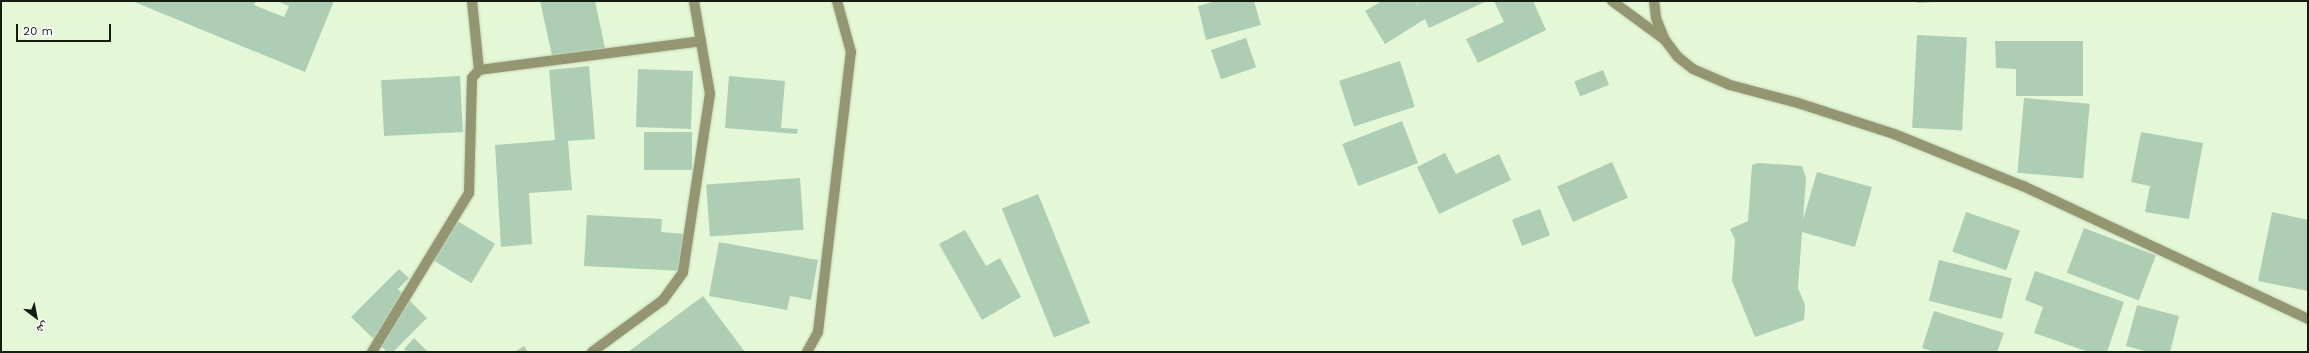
<!DOCTYPE html>
<html>
<head>
<meta charset="utf-8">
<style>
	body { margin:0 }
	#map { position:relative; width:2309px; height:353px; overflow:hidden; background:#e4f7d6; font-family:"Work Sans","Noto Naskh Arabic",sans-serif }
	div>[style] { position:absolute }
	.building>* { inset:0; background:#adceb5; transform-origin:0 0 }
	.roads { filter:drop-shadow(0 0 1px #c3d4b6) drop-shadow(0 0 1px #c3d4b6) }
	.minor>* { height:10px; margin:-5px; padding:0 5px; transform-origin:5px; border-radius:5px; background:#939670 }
	span { translate:-50% -50%; white-space:nowrap; text-align:center; line-height:1.15; -webkit-text-stroke:4px #fff; paint-order:stroke }
	.frame { position:absolute; inset:0; border:2px solid #151c10; pointer-events:none }
	.north { position:absolute; left:16px; top:297px; width:40px; height:40px; -webkit-text-stroke:3px #fff; paint-order:stroke; rotate:148deg; font-size:11px; font-weight:700; line-height:16px; text-align:center; color:#151c10 }
	.north::after { content:''; display:block; margin:auto; width:14px; height:18px; background:#151c10; clip-path:polygon(50% 0,100% 100%,50% 72%,0 100%) }
	.scale { position:absolute; left:16px; top:24px; width:95px; height:18px; box-sizing:border-box; border:2px solid #151c10; border-top:0; padding-left:5px; font-size:12px; line-height:14px; white-space:nowrap; color:#151c10; -webkit-text-stroke:3px #fff; paint-order:stroke }
</style>
</head>
<body>
<div id="map">
	<div class="building">
		<i style="clip-path:polygon(132px 1px,256px 1px,254px 5px,284px 17px,289px 6px,277px 1px,334px 1px,305px 72px)"></i>
		<i style="clip-path:polygon(540px 1px,595px 1px,605px 48px,553px 60px)"></i>
		<i style="clip-path:polygon(1216px 1px,1254px 1px,1261px 25px,1206px 40px,1198px 6px)"></i>
		<i style="clip-path:polygon(1382px 1px,1415px 1px,1419px 7px,1416px 1px,1487px 1px,1429px 28px,1425px 19px,1385px 44px,1365px 11px)"></i>
		<i style="clip-path:polygon(1494px 1px,1533px 1px,1546px 30px,1478px 63px,1466px 39px,1504px 22px)"></i>
		<i style="clip-path:polygon(1917px 1px,1937px 1px,1937px 2px,1917px 3px)"></i>
		<i style="left:1917px;top:35px;width:50px;height:93px;rotate:3deg"></i>
		<i style="left:1246px;top:38px;width:31px;height:37px;rotate:71deg"></i>
		<i style="clip-path:polygon(1995px 41px,2083px 41px,2083px 96px,2016px 96px,2016px 69px,1996px 68px)"></i>
		<i style="left:1400px;top:61px;width:48px;height:64px;rotate:72deg"></i>
		<i style="clip-path:polygon(589px 66px,595px 139px,568px 141px,572px 190px,529px 193px,532px 244px,501px 247px,495px 145px,555px 140px,549px 70px)"></i>
		<i style="left:638px;top:69px;width:55px;height:58px;rotate:2deg"></i>
		<i style="left:1603px;top:70px;width:16px;height:31px;rotate:68deg"></i>
		<i style="left:460px;top:76px;width:56px;height:79px;rotate:87deg"></i>
		<i style="clip-path:polygon(729px 76px,785px 81px,781px 128px,798px 129px,797px 134px,725px 128px)"></i>
		<i style="left:2024px;top:98px;width:66px;height:75px;rotate:5deg"></i>
		<i style="left:1402px;top:121px;width:45px;height:64px;rotate:69deg"></i>
		<i style="left:644px;top:132px;width:48px;height:38px"></i>
		<i style="clip-path:polygon(2141px 132px,2203px 143px,2189px 219px,2145px 212px,2150px 186px,2131px 182px)"></i>
		<i style="clip-path:polygon(1445px 153px,1456px 174px,1499px 154px,1511px 180px,1439px 214px,1417px 167px)"></i>
		<i style="left:1612px;top:162px;width:39px;height:60px;rotate:66deg"></i>
		<i style="clip-path:polygon(1758px 163px,1802px 166px,1806px 178px,1803px 220px,1817px 172px,1872px 187px,1855px 247px,1802px 232px,1798px 288px,1805px 305px,1804px 320px,1755px 337px,1732px 281px,1735px 240px,1730px 229px,1748px 221px,1752px 165px)"></i>
		<i style="left:800px;top:178px;width:52px;height:94px;rotate:86deg"></i>
		<i style="left:1038px;top:194px;width:139px;height:39px;rotate:68deg"></i>
		<i style="left:1540px;top:209px;width:28px;height:30px;rotate:69deg"></i>
		<i style="left:1966px;top:212px;width:57px;height:42px;rotate:19deg"></i>
		<i style="clip-path:polygon(2272px 212px,2308px 220px,2308px 291px,2258px 281px)"></i>
		<i style="clip-path:polygon(587px 215px,662px 219px,661px 232px,685px 234px,683px 271px,584px 266px)"></i>
		<i style="left:454px;top:219px;width:48px;height:46px;rotate:31deg"></i>
		<i style="left:2084px;top:228px;width:77px;height:48px;rotate:21deg"></i>
		<i style="clip-path:polygon(965px 230px,986px 266px,1000px 258px,1021px 297px,982px 320px,939px 244px)"></i>
		<i style="clip-path:polygon(719px 242px,818px 260px,811px 300px,790px 296px,787px 310px,709px 296px)"></i>
		<i style="left:1939px;top:260px;width:75px;height:42px;rotate:14deg"></i>
		<i style="clip-path:polygon(399px 269px,409px 278px,398px 289px,427px 318px,393px 352px,387px 352px,351px 317px)"></i>
		<i style="clip-path:polygon(2035px 271px,2124px 302px,2107px 352px,2089px 352px,2034px 333px,2043px 307px,2025px 300px)"></i>
		<i style="clip-path:polygon(703px 296px,745px 352px,628px 352px)"></i>
		<i style="clip-path:polygon(2137px 305px,2179px 316px,2170px 352px,2149px 352px,2126px 346px)"></i>
		<i style="clip-path:polygon(1934px 311px,2004px 333px,1997px 352px,1935px 352px,1922px 348px)"></i>
		<i style="clip-path:polygon(414px 338px,428px 352px,407px 352px,404px 349px)"></i>
		<i style="clip-path:polygon(524px 346px,528px 352px,515px 352px)"></i>
	</div>
	<div class="roads">
		<div class="minor">
			<i style="left:472px;top:1px;width:69px;rotate:84.2deg"></i>
			<i style="left:1612px;top:1px;width:66px;rotate:36.3deg"></i>
			<i style="left:1654px;top:1px;width:17px;rotate:83deg"></i>
			<i style="left:1656px;top:18px;width:24px;rotate:68deg"></i>
			<i style="left:1665px;top:40px;width:21px;rotate:53deg"></i>
			<i style="left:1678px;top:57px;width:19px;rotate:39deg"></i>
			<i style="left:1693px;top:69px;width:40px;rotate:23.4deg"></i>
			<i style="left:1730px;top:85px;width:70px;rotate:14.8deg"></i>
			<i style="left:1798px;top:103px;width:101px;rotate:17.9deg"></i>
			<i style="left:1894px;top:134px;width:139px;rotate:22deg"></i>
			<i style="left:2023px;top:186px;width:315px;rotate:25deg"></i>
			<i style="left:372px;top:352px;width:186px;rotate:-58.6deg"></i>
			<i style="left:469px;top:193px;width:115px;rotate:-88.5deg"></i>
			<i style="left:472px;top:78px;width:11px;rotate:-49deg"></i>
			<i style="left:479px;top:70px;width:224px;rotate:-7.4deg"></i>
			<i style="left:592px;top:352px;width:88px;rotate:-36.2deg"></i>
			<i style="left:663px;top:300px;width:34px;rotate:-54deg"></i>
			<i style="left:683px;top:272px;width:180px;rotate:-81.4deg"></i>
			<i style="left:710px;top:94px;width:94px;rotate:-99.8deg"></i>
			<i style="left:807px;top:352px;width:23px;rotate:-61deg"></i>
			<i style="left:818px;top:332px;width:282px;rotate:-83.3deg"></i>
			<i style="left:851px;top:52px;width:53px;rotate:-105.4deg"></i>
		</div>
	</div>
	<div class="frame"></div>
	<div class="north">ش</div>
	<div class="scale">20 m</div>
</div>
</body>
</html>
